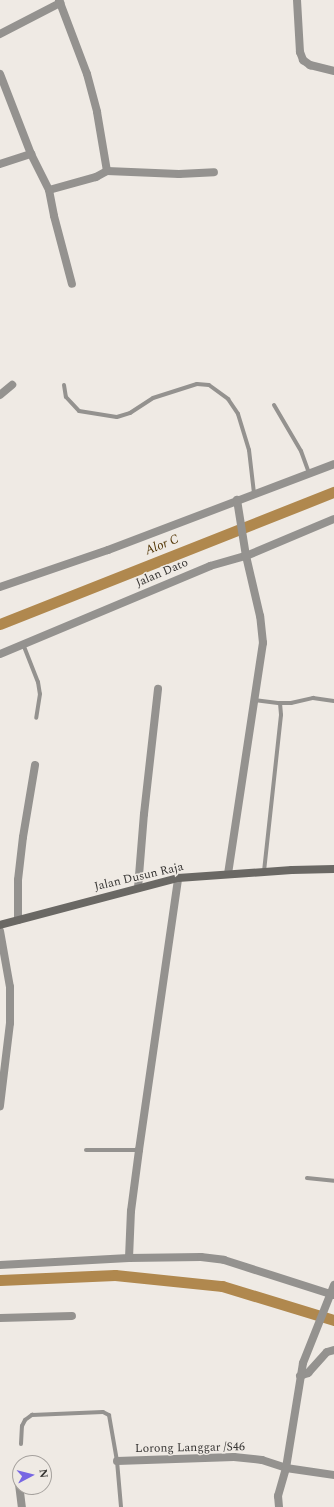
<!DOCTYPE html>
<html>
<head>
<meta charset="utf-8">
<style>
	body { margin:0 }
	#map { position:relative; width:334px; height:1507px; overflow:hidden; background:#efeae4; font-family:Spectral,serif }
	div>[style] { position:absolute }
	.canal>* { height:11px; margin:-5.5px; padding:0 5.5px; transform-origin:5.5px; border-radius:5.5px; background:#b0884e }
	.service>* { height:4px; margin:-2px; padding:0 2px; transform-origin:2px; border-radius:2px; background:#94928f }
	.minor>* { height:8px; margin:-4px; padding:0 4px; transform-origin:4px; border-radius:4px; background:#94928f }
	.secondary>* { height:8px; margin:-4px; padding:0 4px; transform-origin:4px; border-radius:4px; background:#6a6864 }
	span { translate:-50% -50%; white-space:nowrap; text-align:center; line-height:1.15; -webkit-text-stroke:3px #efeae4; paint-order:stroke }
	.street-label { font-size:12px; color:#363432 }
	.water-label { font-size:13px; color:#533706; font-style:italic }
	.north { position:absolute; left:12px; top:1455px; width:40px; height:40px; box-sizing:border-box; background:#efeae4; border:1px solid #a5a19d; border-radius:50%; rotate:83deg; font-size:11px; font-weight:700; line-height:16px; text-align:center; color:#363432 }
	.north::after { content:''; display:block; margin:auto; width:14px; height:18px; background:#7867e3; clip-path:polygon(50% 0,100% 100%,50% 72%,0 100%) }
</style>
</head>
<body>
<div id="map">
	<div class="canal">
		<i style="left:0;top:624px;width:359px;rotate:-21.6deg"></i>
		<i style="left:0;top:1280px;width:115px;rotate:-2.5deg"></i>
		<i style="left:115px;top:1275px;width:108px;rotate:5.9deg"></i>
		<i style="left:222px;top:1286px;width:117px;rotate:16.9deg"></i>
	</div>
	<div class="service">
		<i style="left:64px;top:385px;width:12px;rotate:81deg"></i>
		<i style="left:66px;top:397px;width:19px;rotate:47deg"></i>
		<i style="left:79px;top:411px;width:38px;rotate:9deg"></i>
		<i style="left:117px;top:417px;width:14px;rotate:-17deg"></i>
		<i style="left:130px;top:413px;width:27px;rotate:-33deg"></i>
		<i style="left:153px;top:398px;width:46px;rotate:-17.7deg"></i>
		<i style="left:197px;top:384px;width:12px;rotate:5deg"></i>
		<i style="left:209px;top:385px;width:24px;rotate:36deg"></i>
		<i style="left:228px;top:399px;width:18px;rotate:56deg"></i>
		<i style="left:238px;top:414px;width:38px;rotate:73deg"></i>
		<i style="left:249px;top:450px;width:43px;rotate:83.4deg"></i>
		<i style="left:274px;top:405px;width:53px;rotate:59.6deg"></i>
		<i style="left:301px;top:451px;width:23px;rotate:70deg"></i>
		<i style="left:23px;top:644px;width:41px;rotate:68.5deg"></i>
		<i style="left:38px;top:682px;width:12px;rotate:81deg"></i>
		<i style="left:40px;top:694px;width:24px;rotate:99deg"></i>
		<i style="left:254px;top:700px;width:26px;rotate:7deg"></i>
		<i style="left:280px;top:703px;width:12px;rotate:85deg"></i>
		<i style="left:281px;top:715px;width:158px;rotate:96.2deg"></i>
		<i style="left:280px;top:703px;width:11px"></i>
		<i style="left:291px;top:703px;width:23px;rotate:-13deg"></i>
		<i style="left:313px;top:698px;width:21px;rotate:8deg"></i>
		<i style="left:86px;top:1150px;width:53px"></i>
		<i style="left:307px;top:1178px;width:27px;rotate:6deg"></i>
		<i style="left:21px;top:1444px;width:18px;rotate:-87deg"></i>
		<i style="left:22px;top:1426px;width:7px;rotate:-63deg"></i>
		<i style="left:25px;top:1420px;width:9px;rotate:-36deg"></i>
		<i style="left:32px;top:1415px;width:71px;rotate:-2.4deg"></i>
		<i style="left:103px;top:1412px;width:7px;rotate:27deg"></i>
		<i style="left:109px;top:1415px;width:47px;rotate:80.1deg"></i>
		<i style="left:117px;top:1461px;width:46px;rotate:85deg"></i>
	</div>
	<div class="minor">
		<i style="left:59px;top:0;width:79px;rotate:69.3deg"></i>
		<i style="left:87px;top:74px;width:39px;rotate:75deg"></i>
		<i style="left:97px;top:112px;width:60px;rotate:80.4deg"></i>
		<i style="left:297px;top:0;width:52px;rotate:86.7deg"></i>
		<i style="left:300px;top:52px;width:9px;rotate:69deg"></i>
		<i style="left:303px;top:60px;width:9px;rotate:36deg"></i>
		<i style="left:310px;top:65px;width:25px;rotate:14deg"></i>
		<i style="left:0;top:34px;width:68px;rotate:-27.3deg"></i>
		<i style="left:0;top:74px;width:86px;rotate:68.8deg"></i>
		<i style="left:0;top:164px;width:33px;rotate:-18deg"></i>
		<i style="left:31px;top:154px;width:40px;rotate:63.4deg"></i>
		<i style="left:49px;top:190px;width:49px;rotate:-15.5deg"></i>
		<i style="left:96px;top:177px;width:13px;rotate:-29deg"></i>
		<i style="left:107px;top:171px;width:72px;rotate:2.4deg"></i>
		<i style="left:179px;top:174px;width:35px;rotate:-3deg"></i>
		<i style="left:49px;top:190px;width:26px;rotate:79deg"></i>
		<i style="left:54px;top:216px;width:70px;rotate:75.2deg"></i>
		<i style="left:0;top:395px;width:16px;rotate:-40deg"></i>
		<i style="left:0;top:587px;width:114px;rotate:-18.9deg"></i>
		<i style="left:108px;top:550px;width:242px;rotate:-20.8deg"></i>
		<i style="left:0;top:654px;width:228px;rotate:-22.7deg"></i>
		<i style="left:210px;top:566px;width:37px;rotate:-16deg"></i>
		<i style="left:246px;top:556px;width:95px;rotate:-22.8deg"></i>
		<i style="left:228px;top:874px;width:234px;rotate:-81.4deg"></i>
		<i style="left:263px;top:643px;width:27px;rotate:-96deg"></i>
		<i style="left:260px;top:616px;width:62px;rotate:-103.1deg"></i>
		<i style="left:246px;top:556px;width:57px;rotate:-99.1deg"></i>
		<i style="left:138px;top:888px;width:74px;rotate:-85.4deg"></i>
		<i style="left:144px;top:814px;width:126px;rotate:-83.6deg"></i>
		<i style="left:18px;top:920px;width:40px;rotate:-90deg"></i>
		<i style="left:18px;top:880px;width:43px;rotate:-83.4deg"></i>
		<i style="left:23px;top:837px;width:73px;rotate:-80.5deg"></i>
		<i style="left:0;top:931px;width:57px;rotate:79.9deg"></i>
		<i style="left:10px;top:987px;width:36px;rotate:90deg"></i>
		<i style="left:10px;top:1023px;width:84px;rotate:96.9deg"></i>
		<i style="left:129px;top:1258px;width:72px;rotate:-0.8deg"></i>
		<i style="left:201px;top:1257px;width:23px;rotate:7deg"></i>
		<i style="left:224px;top:1260px;width:115px;rotate:17.7deg"></i>
		<i style="left:0;top:1265px;width:129px;rotate:-3.1deg"></i>
		<i style="left:129px;top:1258px;width:47px;rotate:-87.6deg"></i>
		<i style="left:131px;top:1211px;width:62px;rotate:-82.5deg"></i>
		<i style="left:139px;top:1150px;width:275px;rotate:-81.8deg"></i>
		<i style="left:0;top:1318px;width:72px;rotate:-1.6deg"></i>
		<i style="left:300px;top:1376px;width:9px;rotate:-21deg"></i>
		<i style="left:308px;top:1373px;width:28px;rotate:-48deg"></i>
		<i style="left:327px;top:1352px;width:7px;rotate:-16deg"></i>
		<i style="left:117px;top:1461px;width:117px;rotate:-2deg"></i>
		<i style="left:234px;top:1457px;width:28px;rotate:6deg"></i>
		<i style="left:262px;top:1460px;width:25px;rotate:18deg"></i>
		<i style="left:286px;top:1468px;width:49px;rotate:8.3deg"></i>
		<i style="left:19px;top:1484px;width:23px;rotate:83deg"></i>
		<i style="left:279px;top:1507px;width:11px;rotate:-95deg"></i>
		<i style="left:278px;top:1496px;width:29px;rotate:-74deg"></i>
		<i style="left:286px;top:1468px;width:106px;rotate:-80.8deg"></i>
		<i style="left:303px;top:1363px;width:84px;rotate:-68.3deg"></i>
	</div>
	<div class="secondary">
		<i style="left:0;top:925px;width:184px;rotate:-14.8deg"></i>
		<i style="left:178px;top:878px;width:114px;rotate:-4deg"></i>
		<i style="left:292px;top:870px;width:42px;rotate:-1.4deg"></i>
	</div>
	<div class="street-label">
		<span style="left:162px;top:573px;rotate:-23deg">Jalan Dato</span>
		<span style="left:139px;top:877px;rotate:-13deg">Jalan Dusun Raja</span>
		<span style="left:190px;top:1448px;rotate:-1deg">Lorong Langgar /S46</span>
	</div>
	<div class="water-label">
		<span style="left:162px;top:545px;rotate:-22deg">Alor C</span>
	</div>
	<div class="north">N</div>
</div>
</body>
</html>
